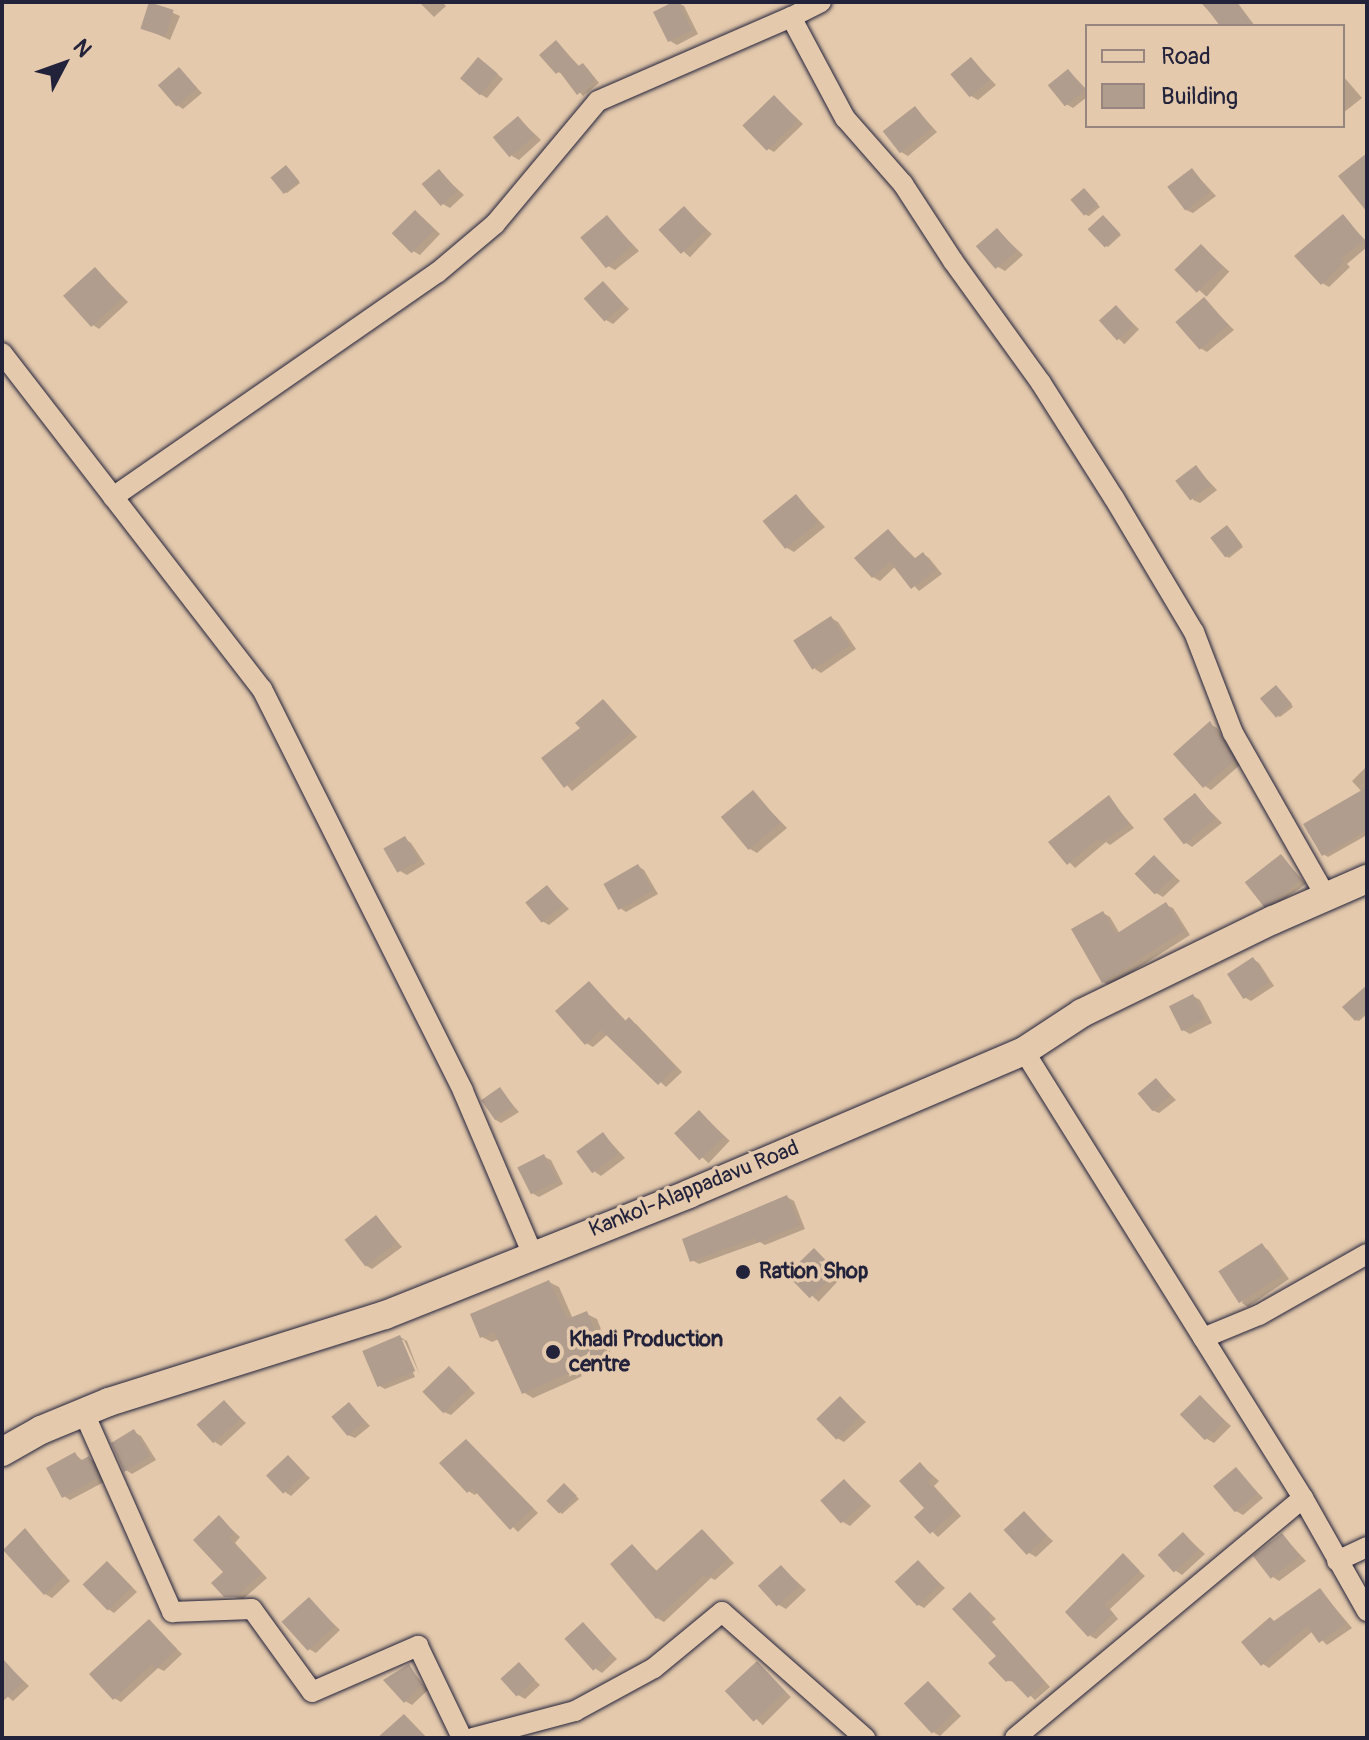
<!DOCTYPE html>
<html>
<head>
<meta charset="utf-8">
<style>
	body { margin:0 }
	#map { position:relative; width:1369px; height:1740px; overflow:hidden; background:#e4c9ac; font-family:Pangolin,sans-serif }
	div>[style] { position:absolute }
	.shadow>* { inset:0; background:#0003; transform-origin:0 0 }
	.building>* { inset:0; background:#b19d8e; transform-origin:0 0 }
	.roads { filter:drop-shadow(0 0 2px #22223b) drop-shadow(0 0 2px #22223b) }
	.minor>* { height:20px; margin:-10px; padding:0 10px; transform-origin:10px; border-radius:10px; background:#e4c9ac }
	.secondary>* { height:28px; margin:-14px; padding:0 14px; transform-origin:14px; border-radius:14px; background:#e4c9ac }
	.dots>* { width:22px; height:22px; translate:-50% -50%; box-sizing:border-box; border:4px solid #e4c9ac; border-radius:50% }
	span { translate:-50% -50%; white-space:nowrap; text-align:center; line-height:1.15; -webkit-text-stroke:7px #e4c9ac; paint-order:stroke }
	.street-label { font-size:22px; color:#22223b }
	.poi-label { font-size:22px; color:#22223b; font-weight:700 }
	.left { translate:0 -50%; text-align:left }
	.frame { position:absolute; inset:0; border:4px solid #22223b; pointer-events:none }
	.legend { position:absolute; left:1085px; top:24px; width:260px; height:104px; box-sizing:border-box; background:#e4c9ac; border:2px solid #96867f; margin:0; padding:10px 14px; list-style:none; font-size:24px; color:#22223b }
	.legend li { display:flex; align-items:center; gap:16px; height:40px }
	.legend b { width:40px; border:2px solid #96867f }
	.north { position:absolute; left:24px; top:24px; width:80px; height:80px; -webkit-text-stroke:6px #e4c9ac; paint-order:stroke; rotate:49deg; font-size:22px; font-weight:700; line-height:32px; text-align:center; color:#22223b }
	.north::after { content:''; display:block; margin:auto; width:28px; height:36px; background:#22223b; clip-path:polygon(50% 0,100% 100%,50% 72%,0 100%) }
</style>
</head>
<body>
<div id="map">
	<div class="shadow">
		<i style="clip-path:polygon(419px 2px,442px 2px,446px 6px,434px 17px)"></i>
		<i style="clip-path:polygon(677px 2px,684px 6px,698px 34px,677px 45px,670px 41px)"></i>
		<i style="clip-path:polygon(1237px 2px,1255px 26px,1223px 26px,1201px 3px)"></i>
		<i style="clip-path:polygon(151px 3px,180px 16px,170px 40px,148px 30px)"></i>
		<i style="clip-path:polygon(556px 42px,580px 67px,587px 68px,599px 83px,583px 96px,564px 74px,557px 72px)"></i>
		<i style="clip-path:polygon(972px 60px,996px 85px,978px 100px,971px 96px)"></i>
		<i style="clip-path:polygon(485px 63px,503px 79px,487px 98px,480px 94px)"></i>
		<i style="clip-path:polygon(179px 70px,202px 93px,183px 109px,177px 105px)"></i>
		<i style="clip-path:polygon(1069px 71px,1087px 90px,1087px 97px,1073px 108px,1066px 104px)"></i>
		<i style="clip-path:polygon(1343px 76px,1362px 98px,1343px 113px)"></i>
		<i style="clip-path:polygon(774px 97px,803px 124px,774px 152px,767px 148px)"></i>
		<i style="clip-path:polygon(915px 108px,937px 132px,908px 156px,901px 152px)"></i>
		<i style="clip-path:polygon(518px 118px,541px 140px,519px 160px,512px 156px)"></i>
		<i style="clip-path:polygon(289px 169px,300px 183px,287px 193px,284px 192px)"></i>
		<i style="clip-path:polygon(1192px 170px,1216px 196px,1193px 213px,1186px 210px)"></i>
		<i style="clip-path:polygon(439px 172px,464px 195px,450px 208px,443px 204px)"></i>
		<i style="clip-path:polygon(1087px 192px,1100px 207px,1089px 216px,1086px 215px)"></i>
		<i style="left:684px;top:208px;width:38px;height:32px;rotate:43deg"></i>
		<i style="clip-path:polygon(422px 217px,440px 234px,420px 255px,413px 251px)"></i>
		<i style="clip-path:polygon(607px 217px,639px 251px,615px 270px,608px 266px)"></i>
		<i style="clip-path:polygon(1343px 217px,1367px 242px,1367px 247px,1347px 264px,1350px 267px,1329px 287px,1322px 283px)"></i>
		<i style="clip-path:polygon(1106px 219px,1121px 235px,1108px 247px,1106px 246px)"></i>
		<i style="clip-path:polygon(997px 230px,1023px 255px,1005px 271px,998px 267px)"></i>
		<i style="left:1201px;top:246px;width:38px;height:34px;rotate:42deg"></i>
		<i style="clip-path:polygon(95px 269px,128px 302px,99px 329px,93px 325px)"></i>
		<i style="clip-path:polygon(603px 284px,629px 309px,613px 324px,606px 320px)"></i>
		<i style="clip-path:polygon(1204px 300px,1234px 330px,1207px 352px,1200px 348px)"></i>
		<i style="left:1116px;top:307px;width:32px;height:21px;rotate:44deg"></i>
		<i style="clip-path:polygon(1196px 468px,1217px 490px,1200px 503px,1193px 500px)"></i>
		<i style="clip-path:polygon(797px 497px,825px 527px,794px 552px,787px 548px)"></i>
		<i style="clip-path:polygon(1230px 529px,1243px 547px,1229px 558px,1226px 556px)"></i>
		<i style="clip-path:polygon(888px 531px,916px 559px,923px 554px,929px 558px,942px 574px,919px 591px,896px 566px,880px 581px,873px 577px)"></i>
		<i style="clip-path:polygon(831px 618px,838px 622px,856px 649px,821px 673px,815px 669px)"></i>
		<i style="clip-path:polygon(1279px 689px,1293px 707px,1280px 717px,1278px 716px)"></i>
		<i style="clip-path:polygon(603px 701px,637px 737px,572px 791px,544px 758px,582px 729px)"></i>
		<i style="clip-path:polygon(1210px 724px,1217px 728px,1240px 765px,1211px 790px,1205px 786px)"></i>
		<i style="clip-path:polygon(1366px 767px,1367px 835px,1328px 857px,1323px 854px,1362px 792px,1352px 781px)"></i>
		<i style="clip-path:polygon(753px 793px,787px 828px,757px 853px,750px 849px)"></i>
		<i style="clip-path:polygon(1195px 796px,1222px 823px,1192px 847px,1186px 843px)"></i>
		<i style="clip-path:polygon(1109px 798px,1134px 828px,1110px 845px,1106px 842px,1075px 868px,1051px 843px)"></i>
		<i style="clip-path:polygon(405px 839px,411px 843px,425px 864px,407px 875px,400px 871px)"></i>
		<i style="clip-path:polygon(1281px 856px,1306px 884px,1270px 909px,1264px 905px)"></i>
		<i style="clip-path:polygon(1155px 858px,1180px 881px,1163px 897px,1156px 893px)"></i>
		<i style="clip-path:polygon(638px 866px,644px 870px,658px 894px,626px 912px,620px 908px)"></i>
		<i style="clip-path:polygon(547px 887px,569px 909px,549px 925px,542px 921px)"></i>
		<i style="clip-path:polygon(1166px 905px,1173px 908px,1190px 935px,1110px 986px,1103px 982px,1103px 913px,1110px 917px,1120px 934px)"></i>
		<i style="clip-path:polygon(1253px 959px,1259px 963px,1274px 986px,1251px 1001px,1244px 997px)"></i>
		<i style="clip-path:polygon(589px 983px,627px 1022px,636px 1024px,682px 1072px,666px 1087px,608px 1034px,593px 1047px,586px 1043px)"></i>
		<i style="clip-path:polygon(1193px 996px,1200px 1000px,1212px 1023px,1190px 1034px,1183px 1030px)"></i>
		<i style="clip-path:polygon(1367px 999px,1367px 1014px,1359px 1021px,1356px 1020px)"></i>
		<i style="clip-path:polygon(1156px 1080px,1176px 1100px,1159px 1113px,1152px 1110px)"></i>
		<i style="clip-path:polygon(500px 1090px,519px 1112px,501px 1123px,494px 1119px)"></i>
		<i style="left:699px;top:1112px;width:42px;height:31px;rotate:43deg"></i>
		<i style="clip-path:polygon(603px 1134px,625px 1158px,601px 1176px,595px 1172px)"></i>
		<i style="clip-path:polygon(544px 1157px,551px 1160px,563px 1184px,539px 1197px,532px 1193px)"></i>
		<i style="clip-path:polygon(787px 1197px,794px 1201px,805px 1229px,765px 1245px,760px 1242px,699px 1264px,692px 1260px)"></i>
		<i style="clip-path:polygon(376px 1218px,402px 1247px,372px 1269px,365px 1265px)"></i>
		<i style="clip-path:polygon(1262px 1246px,1268px 1250px,1289px 1279px,1248px 1307px,1242px 1303px)"></i>
		<i style="left:814px;top:1251px;width:38px;height:34px;rotate:43deg"></i>
		<i style="clip-path:polygon(549px 1282px,559px 1287px,573px 1319px,587px 1314px,597px 1319px,614px 1362px,533px 1398px,523px 1392px,499px 1339px,492px 1342px,482px 1337px)"></i>
		<i style="clip-path:polygon(400px 1337px,407px 1341px,420px 1375px,404px 1340px,400px 1340px,415px 1377px,385px 1389px,378px 1385px)"></i>
		<i style="clip-path:polygon(449px 1368px,475px 1393px,451px 1415px,444px 1412px)"></i>
		<i style="clip-path:polygon(1200px 1398px,1231px 1426px,1214px 1443px,1207px 1439px)"></i>
		<i style="clip-path:polygon(841px 1399px,866px 1422px,844px 1442px,837px 1438px)"></i>
		<i style="clip-path:polygon(224px 1403px,246px 1423px,221px 1446px,215px 1442px)"></i>
		<i style="clip-path:polygon(349px 1404px,370px 1426px,355px 1438px,348px 1435px)"></i>
		<i style="clip-path:polygon(134px 1432px,141px 1436px,156px 1460px,132px 1474px,126px 1470px)"></i>
		<i style="clip-path:polygon(466px 1441px,538px 1513px,518px 1532px,478px 1492px,475px 1495px,468px 1491px)"></i>
		<i style="clip-path:polygon(75px 1454px,83px 1461px,89px 1458px,95px 1462px,104px 1482px,70px 1500px,64px 1496px)"></i>
		<i style="clip-path:polygon(288px 1458px,310px 1478px,291px 1496px,285px 1492px)"></i>
		<i style="clip-path:polygon(920px 1464px,939px 1481px,934px 1486px,961px 1516px,938px 1537px,917px 1517px,927px 1508px)"></i>
		<i style="clip-path:polygon(1236px 1470px,1263px 1498px,1243px 1515px,1236px 1511px)"></i>
		<i style="clip-path:polygon(845px 1481px,871px 1506px,850px 1526px,843px 1522px)"></i>
		<i style="clip-path:polygon(567px 1487px,579px 1499px,562px 1514px,560px 1512px)"></i>
		<i style="clip-path:polygon(1024px 1514px,1053px 1541px,1036px 1557px,1029px 1553px)"></i>
		<i style="clip-path:polygon(219px 1518px,240px 1537px,235px 1543px,267px 1578px,243px 1599px,225px 1595px)"></i>
		<i style="clip-path:polygon(26px 1531px,70px 1581px,52px 1598px,45px 1594px)"></i>
		<i style="clip-path:polygon(702px 1532px,734px 1563px,715px 1580px,711px 1578px,664px 1622px,657px 1618px,632px 1547px,658px 1572px)"></i>
		<i style="clip-path:polygon(1184px 1535px,1205px 1554px,1182px 1575px,1176px 1571px)"></i>
		<i style="clip-path:polygon(1282px 1535px,1306px 1561px,1279px 1581px,1273px 1577px)"></i>
		<i style="clip-path:polygon(1123px 1556px,1145px 1576px,1110px 1609px,1118px 1619px,1096px 1639px,1090px 1636px)"></i>
		<i style="clip-path:polygon(108px 1563px,137px 1592px,114px 1613px,108px 1609px)"></i>
		<i style="clip-path:polygon(918px 1563px,945px 1588px,924px 1608px,917px 1604px)"></i>
		<i style="clip-path:polygon(781px 1567px,806px 1590px,786px 1609px,779px 1605px)"></i>
		<i style="clip-path:polygon(1320px 1590px,1352px 1628px,1327px 1645px,1313px 1631px,1269px 1668px,1263px 1664px,1276px 1622px)"></i>
		<i style="clip-path:polygon(971px 1594px,996px 1619px,992px 1622px,1050px 1687px,1035px 1700px,1016px 1682px,1008px 1681px,991px 1663px,999px 1656px)"></i>
		<i style="clip-path:polygon(309px 1600px,340px 1630px,316px 1653px,309px 1649px)"></i>
		<i style="clip-path:polygon(149px 1622px,182px 1654px,164px 1671px,158px 1668px,121px 1702px,114px 1698px)"></i>
		<i style="clip-path:polygon(583px 1625px,617px 1659px,602px 1673px,596px 1669px)"></i>
		<i style="left:757px;top:1663px;width:48px;height:40px;rotate:45deg"></i>
		<i style="clip-path:polygon(7px 1665px,29px 1686px,13px 1701px,2px 1692px,2px 1670px)"></i>
		<i style="clip-path:polygon(519px 1665px,540px 1685px,525px 1699px,518px 1695px)"></i>
		<i style="clip-path:polygon(409px 1667px,428px 1690px,412px 1705px,405px 1701px)"></i>
		<i style="clip-path:polygon(929px 1684px,961px 1716px,940px 1736px,933px 1732px)"></i>
	</div>
	<div class="building">
		<i style="left:149px;top:2px;width:26px;height:28px;rotate:18deg"></i>
		<i style="clip-path:polygon(673px 2px,678px 2px,692px 30px,668px 42px,653px 12px)"></i>
		<i style="clip-path:polygon(1202px 2px,1236px 2px,1254px 26px,1220px 26px)"></i>
		<i style="clip-path:polygon(556px 40px,578px 66px,583px 63px,596px 80px,577px 95px,559px 71px,556px 74px,539px 55px)"></i>
		<i style="left:478px;top:57px;width:26px;height:28px;rotate:40deg"></i>
		<i style="left:971px;top:57px;width:30px;height:27px;rotate:50deg"></i>
		<i style="left:179px;top:67px;width:28px;height:28px;rotate:49deg"></i>
		<i style="left:1068px;top:69px;width:27px;height:26px;rotate:51deg"></i>
		<i style="left:774px;top:95px;width:35px;height:44px;rotate:46deg"></i>
		<i style="left:915px;top:106px;width:28px;height:41px;rotate:52deg"></i>
		<i style="left:518px;top:116px;width:26px;height:33px;rotate:50deg"></i>
		<i style="clip-path:polygon(1367px 153px,1367px 212px,1338px 176px)"></i>
		<i style="left:286px;top:165px;width:21px;height:20px;rotate:51deg"></i>
		<i style="left:1192px;top:168px;width:30px;height:31px;rotate:53deg"></i>
		<i style="left:439px;top:169px;width:29px;height:23px;rotate:49deg"></i>
		<i style="left:1084px;top:188px;width:21px;height:18px;rotate:49deg"></i>
		<i style="left:684px;top:206px;width:33px;height:35px;rotate:47deg"></i>
		<i style="left:415px;top:210px;width:28px;height:33px;rotate:45deg"></i>
		<i style="clip-path:polygon(1343px 214px,1364px 240px,1341px 259px,1344px 262px,1321px 285px,1294px 256px)"></i>
		<i style="left:607px;top:215px;width:40px;height:35px;rotate:50deg"></i>
		<i style="left:1103px;top:215px;width:25px;height:21px;rotate:47deg"></i>
		<i style="left:997px;top:228px;width:30px;height:28px;rotate:49deg"></i>
		<i style="left:1201px;top:244px;width:32px;height:37px;rotate:46deg"></i>
		<i style="left:95px;top:267px;width:42px;height:43px;rotate:48deg"></i>
		<i style="left:603px;top:281px;width:31px;height:26px;rotate:48deg"></i>
		<i style="left:1204px;top:297px;width:37px;height:38px;rotate:49deg"></i>
		<i style="left:1116px;top:305px;width:27px;height:23px;rotate:48deg"></i>
		<i style="left:1196px;top:465px;width:25px;height:26px;rotate:53deg"></i>
		<i style="left:796px;top:494px;width:36px;height:43px;rotate:51deg"></i>
		<i style="left:1227px;top:525px;width:25px;height:21px;rotate:53deg"></i>
		<i style="clip-path:polygon(888px 529px,914px 559px,923px 552px,936px 570px,911px 589px,890px 562px,872px 578px,854px 558px)"></i>
		<i style="left:831px;top:616px;width:35px;height:45px;rotate:57deg"></i>
		<i style="left:1276px;top:685px;width:25px;height:21px;rotate:50deg"></i>
		<i style="clip-path:polygon(603px 699px,632px 732px,564px 788px,541px 758px,580px 728px,575px 723px)"></i>
		<i style="clip-path:polygon(1210px 721px,1234px 761px,1203px 788px,1173px 754px)"></i>
		<i style="clip-path:polygon(1367px 787px,1367px 830px,1322px 856px,1303px 824px)"></i>
		<i style="left:753px;top:790px;width:43px;height:42px;rotate:50deg"></i>
		<i style="left:1195px;top:793px;width:33px;height:41px;rotate:51deg"></i>
		<i style="clip-path:polygon(1109px 795px,1129px 824px,1102px 842px,1099px 838px,1067px 865px,1048px 842px)"></i>
		<i style="left:405px;top:836px;width:28px;height:25px;rotate:60deg"></i>
		<i style="left:1281px;top:854px;width:33px;height:46px;rotate:52deg"></i>
		<i style="left:1154px;top:855px;width:29px;height:27px;rotate:46deg"></i>
		<i style="left:638px;top:864px;width:30px;height:40px;rotate:60deg"></i>
		<i style="left:547px;top:885px;width:26px;height:28px;rotate:51deg"></i>
		<i style="clip-path:polygon(1166px 902px,1184px 931px,1102px 983px,1071px 929px,1103px 911px,1116px 934px)"></i>
		<i style="left:1253px;top:957px;width:30px;height:31px;rotate:57deg"></i>
		<i style="clip-path:polygon(589px 981px,625px 1021px,629px 1017px,676px 1067px,658px 1085px,601px 1030px,585px 1045px,555px 1011px)"></i>
		<i style="clip-path:polygon(1367px 985px,1367px 1011px,1355px 1021px,1342px 1007px)"></i>
		<i style="left:1193px;top:994px;width:28px;height:27px;rotate:63deg"></i>
		<i style="left:1156px;top:1078px;width:23px;height:24px;rotate:50deg"></i>
		<i style="left:500px;top:1087px;width:24px;height:23px;rotate:55deg"></i>
		<i style="left:699px;top:1110px;width:37px;height:34px;rotate:47deg"></i>
		<i style="left:603px;top:1132px;width:27px;height:33px;rotate:54deg"></i>
		<i style="left:544px;top:1154px;width:30px;height:30px;rotate:63deg"></i>
		<i style="clip-path:polygon(787px 1195px,800px 1225px,757px 1243px,755px 1238px,690px 1262px,682px 1239px)"></i>
		<i style="left:376px;top:1215px;width:34px;height:40px;rotate:52deg"></i>
		<i style="left:1262px;top:1243px;width:38px;height:52px;rotate:57deg"></i>
		<i style="left:814px;top:1248px;width:33px;height:38px;rotate:46deg"></i>
		<i style="clip-path:polygon(549px 1280px,567px 1319px,587px 1311px,605px 1357px,522px 1394px,494px 1332px,480px 1338px,470px 1314px)"></i>
		<i style="left:400px;top:1335px;width:39px;height:41px;rotate:67deg"></i>
		<i style="left:449px;top:1366px;width:30px;height:37px;rotate:46deg"></i>
		<i style="left:1200px;top:1395px;width:36px;height:28px;rotate:46deg"></i>
		<i style="left:840px;top:1396px;width:29px;height:33px;rotate:46deg"></i>
		<i style="left:224px;top:1400px;width:25px;height:37px;rotate:48deg"></i>
		<i style="left:349px;top:1402px;width:25px;height:23px;rotate:50deg"></i>
		<i style="clip-path:polygon(134px 1429px,150px 1456px,124px 1472px,111px 1443px)"></i>
		<i style="clip-path:polygon(466px 1439px,533px 1508px,510px 1530px,472px 1488px,467px 1493px,439px 1463px)"></i>
		<i style="clip-path:polygon(75px 1452px,80px 1461px,89px 1456px,98px 1478px,62px 1498px,46px 1468px)"></i>
		<i style="left:288px;top:1455px;width:25px;height:30px;rotate:47deg"></i>
		<i style="clip-path:polygon(920px 1462px,933px 1477px,928px 1482px,955px 1511px,930px 1534px,914px 1517px,924px 1508px,899px 1481px)"></i>
		<i style="left:1236px;top:1467px;width:34px;height:30px;rotate:50deg"></i>
		<i style="left:844px;top:1479px;width:31px;height:32px;rotate:48deg"></i>
		<i style="left:564px;top:1483px;width:18px;height:25px;rotate:45deg"></i>
		<i style="left:1024px;top:1511px;width:34px;height:28px;rotate:47deg"></i>
		<i style="clip-path:polygon(219px 1515px,235px 1533px,229px 1538px,262px 1573px,236px 1597px,224px 1597px,211px 1583px,223px 1572px,193px 1540px)"></i>
		<i style="clip-path:polygon(25px 1528px,64px 1576px,44px 1595px,3px 1550px)"></i>
		<i style="clip-path:polygon(702px 1529px,729px 1558px,707px 1578px,704px 1575px,656px 1619px,610px 1564px,632px 1544px,656px 1571px)"></i>
		<i style="left:1183px;top:1532px;width:24px;height:34px;rotate:48deg"></i>
		<i style="left:1282px;top:1533px;width:29px;height:37px;rotate:52deg"></i>
		<i style="clip-path:polygon(1123px 1553px,1140px 1571px,1104px 1605px,1113px 1614px,1088px 1637px,1065px 1612px)"></i>
		<i style="left:918px;top:1560px;width:33px;height:32px;rotate:47deg"></i>
		<i style="left:107px;top:1561px;width:36px;height:34px;rotate:46deg"></i>
		<i style="left:781px;top:1565px;width:28px;height:31px;rotate:48deg"></i>
		<i style="clip-path:polygon(1320px 1588px,1346px 1623px,1319px 1643px,1307px 1626px,1261px 1666px,1241px 1642px,1270px 1617px,1274px 1621px)"></i>
		<i style="clip-path:polygon(970px 1592px,991px 1615px,988px 1618px,1045px 1682px,1028px 1698px,1010px 1679px,1006px 1682px,988px 1663px,996px 1656px,952px 1609px)"></i>
		<i style="left:309px;top:1597px;width:39px;height:37px;rotate:48deg"></i>
		<i style="clip-path:polygon(149px 1619px,177px 1649px,156px 1669px,152px 1664px,113px 1700px,89px 1674px)"></i>
		<i style="left:583px;top:1622px;width:43px;height:25px;rotate:48deg"></i>
		<i style="clip-path:polygon(2px 1658px,24px 1682px,2px 1702px)"></i>
		<i style="left:757px;top:1661px;width:42px;height:44px;rotate:47deg"></i>
		<i style="left:519px;top:1662px;width:24px;height:25px;rotate:48deg"></i>
		<i style="clip-path:polygon(409px 1664px,422px 1685px,404px 1703px,383px 1680px)"></i>
		<i style="left:928px;top:1681px;width:41px;height:33px;rotate:47deg"></i>
		<i style="clip-path:polygon(404px 1714px,427px 1738px,377px 1738px)"></i>
	</div>
	<div class="roads">
		<div class="minor">
			<i style="left:821px;top:2px;width:34px;rotate:153deg"></i>
			<i style="left:791px;top:17px;width:115px;rotate:61.9deg"></i>
			<i style="left:845px;top:118px;width:88px;rotate:48.7deg"></i>
			<i style="left:903px;top:184px;width:92px;rotate:57deg"></i>
			<i style="left:953px;top:261px;width:150px;rotate:54.2deg"></i>
			<i style="left:1041px;top:383px;width:136px;rotate:57.6deg"></i>
			<i style="left:1114px;top:498px;width:156px;rotate:59.2deg"></i>
			<i style="left:1194px;top:632px;width:108px;rotate:68.9deg"></i>
			<i style="left:1233px;top:733px;width:189px;rotate:60.4deg"></i>
			<i style="left:2px;top:353px;width:425px;rotate:52.3deg"></i>
			<i style="left:262px;top:689px;width:449px;rotate:63.4deg"></i>
			<i style="left:463px;top:1091px;width:178px;rotate:66.9deg"></i>
			<i style="left:113px;top:497px;width:394px;rotate:-34.7deg"></i>
			<i style="left:437px;top:273px;width:76px;rotate:-40.2deg"></i>
			<i style="left:495px;top:224px;width:160px;rotate:-50.1deg"></i>
			<i style="left:598px;top:101px;width:210px;rotate:-23.5deg"></i>
			<i style="left:1024px;top:1051px;width:527px;rotate:58.03deg"></i>
			<i style="left:1303px;top:1498px;width:130px;rotate:60.5deg"></i>
			<i style="left:1203px;top:1338px;width:61px;rotate:-22.3deg"></i>
			<i style="left:1259px;top:1315px;width:124px;rotate:-29.5deg"></i>
			<i style="left:84px;top:1413px;width:218px;rotate:66.1deg"></i>
			<i style="left:172px;top:1612px;width:80px;rotate:-2.1deg"></i>
			<i style="left:252px;top:1609px;width:102px;rotate:54.1deg"></i>
			<i style="left:312px;top:1692px;width:116px;rotate:-23.5deg"></i>
			<i style="left:418px;top:1646px;width:102px;rotate:64.4deg"></i>
			<i style="left:1337px;top:1561px;width:33px;rotate:-25deg"></i>
			<i style="left:473px;top:1738px;width:106px;rotate:-14.8deg"></i>
			<i style="left:575px;top:1711px;width:90px;rotate:-28.6deg"></i>
			<i style="left:654px;top:1668px;width:88px;rotate:-39.5deg"></i>
			<i style="left:722px;top:1612px;width:191px;rotate:41.4deg"></i>
			<i style="left:1015px;top:1738px;width:375px;rotate:-39.8deg"></i>
		</div>
		<div class="secondary">
			<i style="left:2px;top:1452px;width:45px;rotate:-29.4deg"></i>
			<i style="left:41px;top:1430px;width:74px;rotate:-22.4deg"></i>
			<i style="left:109px;top:1402px;width:289px;rotate:-17.5deg"></i>
			<i style="left:385px;top:1315px;width:327px;rotate:-21.7deg"></i>
			<i style="left:689px;top:1194px;width:364px;rotate:-23.1deg"></i>
			<i style="left:1024px;top:1051px;width:69px;rotate:-33.2deg"></i>
			<i style="left:1082px;top:1013px;width:212px;rotate:-26deg"></i>
			<i style="left:1273px;top:920px;width:103px;rotate:-23.6deg"></i>
		</div>
	</div>
	<div class="dots">
		<i style="left:743px;top:1272px;background:#22223b"></i>
		<i style="left:553px;top:1352px;background:#22223b"></i>
	</div>
	<div class="street-label">
		<span style="left:694px;top:1189px;rotate:-22deg">Kankol-Alappadavu Road</span>
	</div>
	<div class="poi-label">
		<span class="left" style="left:759px;top:1272px">Ration Shop</span>
		<span class="left" style="left:569px;top:1352px">Khadi Production<br>centre</span>
	</div>
	<div class="frame"></div>
	<ul class="legend">
	<li><b style="height:10px;background:#e4c9ac"></b>Road</li>
	<li><b style="height:22px;background:#b19d8e"></b>Building</li>
	</ul>
	<div class="north">N</div>
</div>
</body>
</html>
